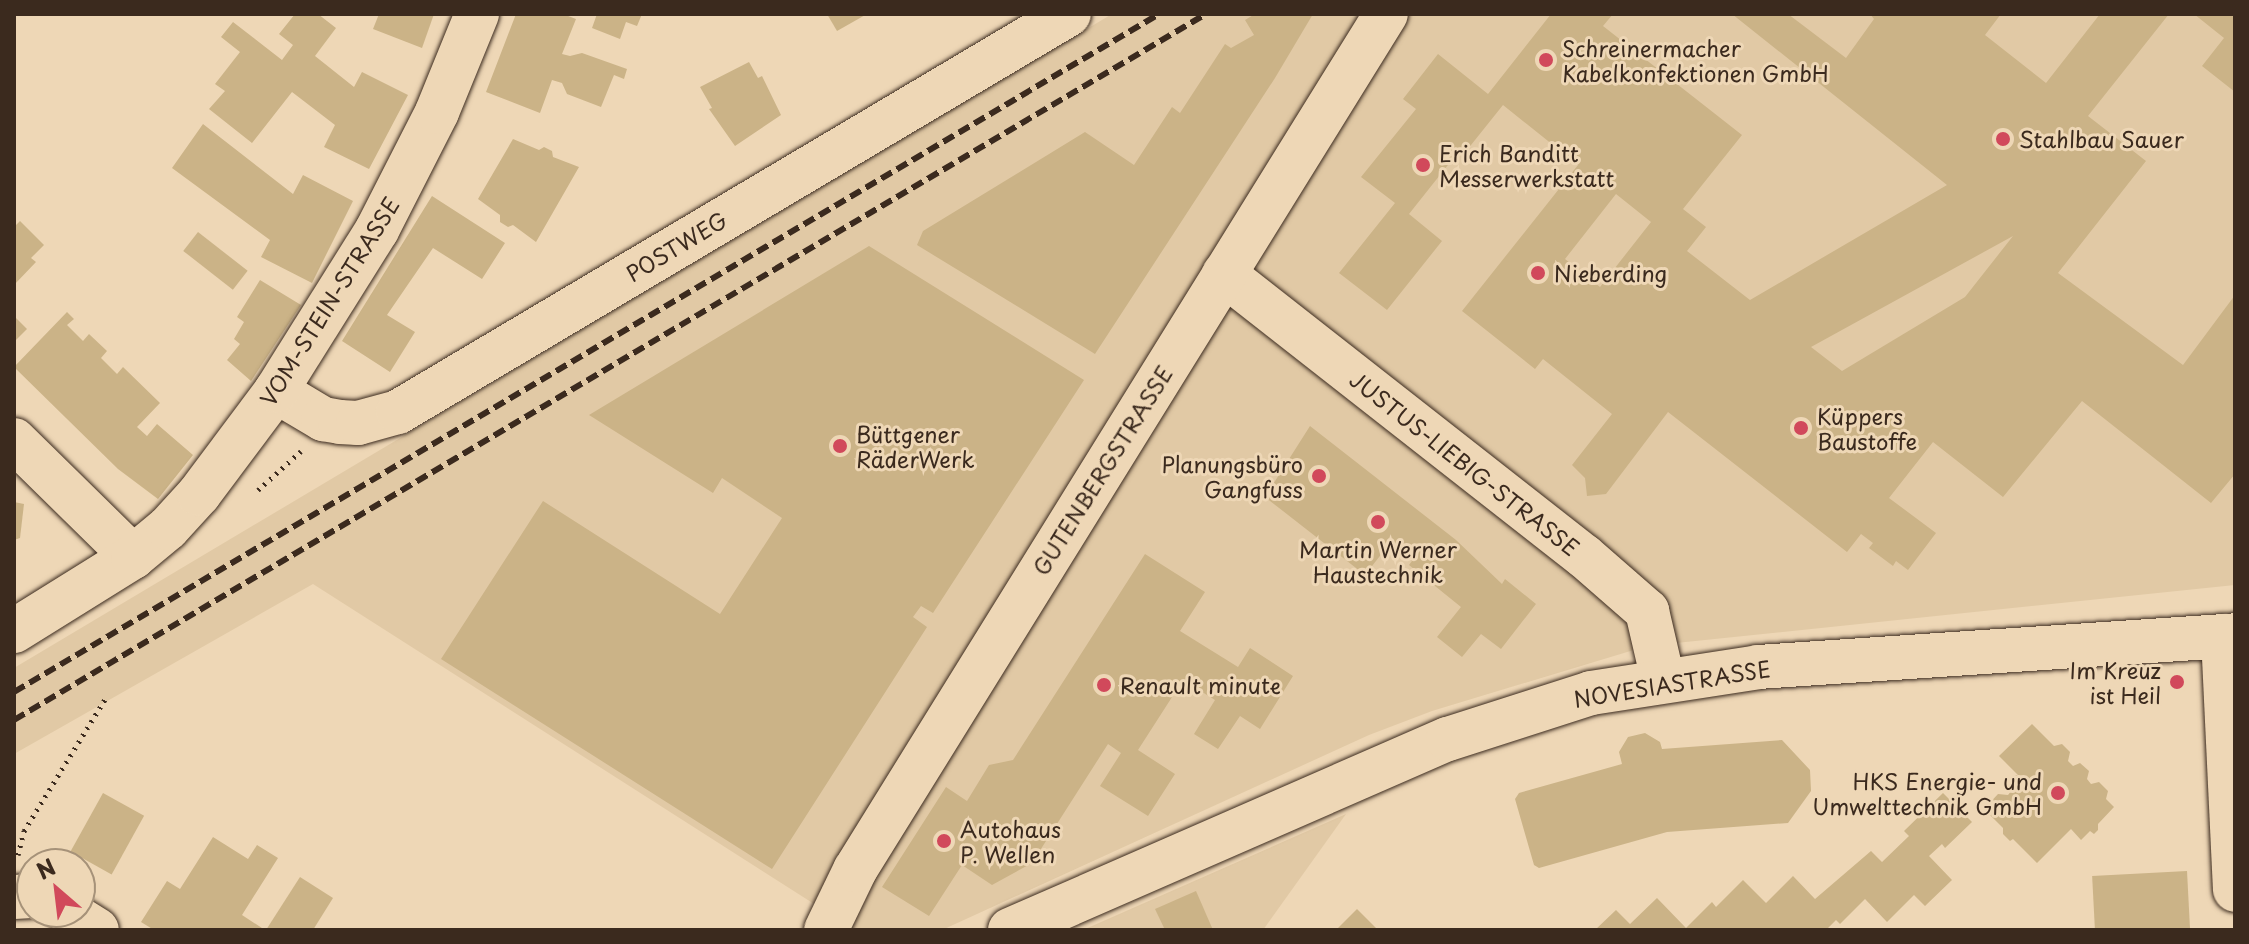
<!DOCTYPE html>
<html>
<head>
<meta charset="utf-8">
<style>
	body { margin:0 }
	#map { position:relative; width:2249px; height:944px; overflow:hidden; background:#eed7b6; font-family:"Playpen Sans",sans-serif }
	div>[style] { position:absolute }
	.built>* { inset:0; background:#e1c9a5 }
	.building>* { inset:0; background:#cbb387; transform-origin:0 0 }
	.path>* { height:5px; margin-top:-2.5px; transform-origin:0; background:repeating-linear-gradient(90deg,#3b2a1e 0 2px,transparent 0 8px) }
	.roads { filter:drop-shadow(0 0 2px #3b2a1e) drop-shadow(0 0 2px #3b2a1e) }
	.minor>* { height:44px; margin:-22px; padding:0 22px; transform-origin:22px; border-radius:22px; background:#eed7b6 }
	.rail>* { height:6px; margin-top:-3px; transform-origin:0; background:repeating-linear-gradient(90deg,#3b2a1e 0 12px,transparent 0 18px) }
	.dots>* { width:22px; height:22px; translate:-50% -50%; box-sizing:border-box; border:4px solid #eed7b6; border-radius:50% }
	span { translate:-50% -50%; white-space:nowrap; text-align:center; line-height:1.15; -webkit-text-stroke:6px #eed7b6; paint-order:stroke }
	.poi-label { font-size:22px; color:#3b2a1e }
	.left { translate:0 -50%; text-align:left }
	.right { translate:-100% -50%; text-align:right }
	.street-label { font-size:22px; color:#3b2a1e }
	.frame { position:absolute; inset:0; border:16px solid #3b2a1e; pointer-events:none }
	.north { position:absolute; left:16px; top:848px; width:80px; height:80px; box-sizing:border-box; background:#eed7b6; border:2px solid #a69279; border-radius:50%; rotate:332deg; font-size:22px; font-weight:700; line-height:32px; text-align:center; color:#3b2a1e }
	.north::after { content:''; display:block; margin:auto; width:28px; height:36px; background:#d1495b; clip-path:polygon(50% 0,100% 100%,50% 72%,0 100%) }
</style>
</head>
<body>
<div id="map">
	<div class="built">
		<i style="clip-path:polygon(1112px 14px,2235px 14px,2235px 585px,1647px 646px,1432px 711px,1369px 735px,942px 930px,855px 930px,313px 584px,14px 754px,14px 668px)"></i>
		<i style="clip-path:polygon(1346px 814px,1263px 930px,1083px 930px)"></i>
	</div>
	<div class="building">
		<i style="clip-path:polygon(295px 14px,318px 14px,336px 28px,315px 56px,354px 87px,362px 72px,408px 95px,369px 169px,324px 147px,335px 125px,292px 92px,252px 143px,209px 109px,225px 91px,215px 84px,240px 52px,221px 37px,233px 22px,282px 60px,293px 45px,279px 34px)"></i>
		<i style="clip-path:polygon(379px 14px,434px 14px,422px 48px,373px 29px)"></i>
		<i style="clip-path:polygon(516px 14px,563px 14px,576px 19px,562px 54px,570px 56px,582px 53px,627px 69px,624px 79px,614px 75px,601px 107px,567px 94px,562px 83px,552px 80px,540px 113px,486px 92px)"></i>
		<i style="clip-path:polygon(597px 14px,642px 14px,637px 26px,626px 22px,620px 39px,592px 28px)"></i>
		<i style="clip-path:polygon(827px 14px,867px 14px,837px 31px)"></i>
		<i style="clip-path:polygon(1255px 14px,1313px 14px,1275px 78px,1095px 354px,917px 245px,923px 231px,1085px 132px,1134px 165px,1172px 107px,1180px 113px,1225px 44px,1231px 48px,1254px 35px,1245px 20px)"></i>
		<i style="clip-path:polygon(evenodd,1551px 14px,1613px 14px,1603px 26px,1742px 135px,1683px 209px,1706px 227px,1687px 251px,1750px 300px,1947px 185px,1732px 14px,1788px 14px,1846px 58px,1874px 19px,1870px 14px,2001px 14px,1985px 35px,2046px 83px,2100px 14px,2169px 14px,2088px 116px,2146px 161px,2058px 273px,2183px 365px,2235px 295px,2235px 474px,2211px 503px,2082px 401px,2003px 497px,1933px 442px,1889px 498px,1936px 533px,1908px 570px,1896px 561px,1893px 566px,1869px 548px,1873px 543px,1861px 534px,1847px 552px,1668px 412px,1606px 494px,1587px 496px,1585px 478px,1572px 465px,1612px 414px,1543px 359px,1535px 369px,1462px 311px,1578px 165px,1503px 105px,1467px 150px,1463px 146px,1409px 214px,1442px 241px,1387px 310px,1339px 273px,1395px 203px,1361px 177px,1416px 109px,1403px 99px,1438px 54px,1488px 94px,1551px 14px,1616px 194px,1651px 222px,1600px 287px,1565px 259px,1616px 194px,1551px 14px,2013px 236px,1965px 297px,1842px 371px,1811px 347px,2013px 236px)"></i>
		<i style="clip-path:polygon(2194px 14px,2235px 14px,2235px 92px,2202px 66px,2224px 38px)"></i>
		<i style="clip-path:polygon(749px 62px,758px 78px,762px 76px,781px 115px,735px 146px,709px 109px,712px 108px,700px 87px)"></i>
		<i style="clip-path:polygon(203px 124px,293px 194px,303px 175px,353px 201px,312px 283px,261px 257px,270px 240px,172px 168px)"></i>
		<i style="clip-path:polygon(513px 139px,539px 150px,544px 147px,552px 151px,553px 157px,579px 167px,536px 242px,513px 225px,508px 227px,500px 222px,500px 215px,478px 199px)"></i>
		<i style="clip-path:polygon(432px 196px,505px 243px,482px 279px,433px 248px,387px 315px,415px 332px,390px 372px,342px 341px)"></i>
		<i style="clip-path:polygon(20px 221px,44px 245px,31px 258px,36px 262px,14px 285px,14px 227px)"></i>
		<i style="left:198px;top:232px;width:63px;height:24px;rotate:38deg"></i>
		<i style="clip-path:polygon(869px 246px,1084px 380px,933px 613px,921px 606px,913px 617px,927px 627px,772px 869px,441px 659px,543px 501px,720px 614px,782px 518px,722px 478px,713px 493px,589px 415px)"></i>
		<i style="clip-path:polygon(260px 280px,301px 305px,251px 381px,227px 360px,240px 344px,234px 339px,244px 322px,237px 317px)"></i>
		<i style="clip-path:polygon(67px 312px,74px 319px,67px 325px,83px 341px,89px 334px,107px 351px,101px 358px,117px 374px,123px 367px,160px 403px,137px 427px,147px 436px,157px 424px,193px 455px,158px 499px,118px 469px,14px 367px)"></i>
		<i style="clip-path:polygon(14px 316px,27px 329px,14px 342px)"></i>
		<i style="clip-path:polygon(1310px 426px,1456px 540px,1502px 584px,1505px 579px,1536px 604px,1501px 649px,1481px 634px,1462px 657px,1437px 637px,1461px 607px,1409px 565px,1412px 561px,1390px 543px,1365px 575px,1265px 497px)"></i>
		<i style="clip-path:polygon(14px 502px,24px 504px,20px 538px,14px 540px)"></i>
		<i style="clip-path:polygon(1145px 554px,1205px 592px,1180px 631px,1238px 667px,1250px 648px,1293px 676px,1260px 729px,1240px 716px,1218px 749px,1194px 734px,1215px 700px,1183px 680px,1138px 750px,1175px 774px,1148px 816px,1100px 786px,1121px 753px,1108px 744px,1032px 863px,992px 885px,962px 865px,929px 916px,882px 887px,946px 787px,967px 801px,989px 765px,1013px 760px)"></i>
		<i style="clip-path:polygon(2032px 724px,2054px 746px,2062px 744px,2070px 752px,2068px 761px,2073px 766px,2080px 763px,2089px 771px,2087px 779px,2091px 784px,2099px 782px,2108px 791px,2106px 799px,2114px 807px,2098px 824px,2098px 830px,2094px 834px,2090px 831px,2081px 840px,2071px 829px,2037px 863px,2013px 839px,2010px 841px,2003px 834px,2003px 828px,1984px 809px,1998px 794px,2008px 795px,2012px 790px,2005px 779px,2018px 775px,1999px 756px)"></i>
		<i style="clip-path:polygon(1645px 733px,1660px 742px,1662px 749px,1782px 740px,1810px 770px,1811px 791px,1788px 823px,1667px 832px,1539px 868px,1534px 865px,1515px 799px,1519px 793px,1622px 764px,1619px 752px,1628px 737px)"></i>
		<i style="left:103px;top:793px;width:47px;height:67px;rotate:29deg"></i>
		<i style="clip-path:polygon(1943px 793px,1972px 822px,1945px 848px,1942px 844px,1929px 856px,1952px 880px,1925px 906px,1914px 895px,1887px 922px,1865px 899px,1840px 924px,1836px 920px,1826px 930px,1595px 930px,1616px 910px,1630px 924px,1657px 898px,1686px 928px,1712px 902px,1716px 907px,1743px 880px,1766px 903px,1793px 876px,1815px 899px,1871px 851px,1882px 862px,1909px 836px,1904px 831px)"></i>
		<i style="clip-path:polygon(213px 837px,248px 859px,257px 845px,278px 858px,242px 915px,265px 930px,154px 930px,141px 922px,167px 881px,180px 889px)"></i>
		<i style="left:2187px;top:871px;width:59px;height:95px;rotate:87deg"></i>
		<i style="clip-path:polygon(300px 877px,333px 898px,313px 930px,266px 930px)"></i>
		<i style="clip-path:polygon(1196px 891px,1213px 930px,1165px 930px,1155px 909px)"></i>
		<i style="clip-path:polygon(1357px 909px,1378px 930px,1336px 930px)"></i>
	</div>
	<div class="path">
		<i style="left:258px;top:490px;width:58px;rotate:-42.2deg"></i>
		<i style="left:18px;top:855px;width:25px;rotate:-76deg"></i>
		<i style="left:24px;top:831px;width:158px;rotate:-58.4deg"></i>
	</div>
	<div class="roads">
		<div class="minor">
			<i style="left:1224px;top:274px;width:457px;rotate:38.1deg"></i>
			<i style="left:1584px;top:556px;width:84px;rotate:41.1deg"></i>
			<i style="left:1647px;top:611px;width:71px;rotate:76.9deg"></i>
			<i style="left:276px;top:391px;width:55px;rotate:30.8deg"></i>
			<i style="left:323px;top:419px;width:17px;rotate:10deg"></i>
			<i style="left:340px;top:422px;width:18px;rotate:3deg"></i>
			<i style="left:358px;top:423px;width:41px;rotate:-15.4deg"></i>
			<i style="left:398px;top:412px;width:780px;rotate:-30.67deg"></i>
			<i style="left:14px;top:440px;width:167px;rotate:44.5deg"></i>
			<i style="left:14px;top:631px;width:140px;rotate:-31.9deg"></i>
			<i style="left:133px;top:557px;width:45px;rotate:-39.6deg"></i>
			<i style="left:168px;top:528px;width:46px;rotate:-47.6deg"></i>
			<i style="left:199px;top:494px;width:129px;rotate:-53.2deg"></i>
			<i style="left:276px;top:391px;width:190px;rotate:-57.9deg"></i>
			<i style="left:377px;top:230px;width:132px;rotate:-63deg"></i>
			<i style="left:437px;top:112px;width:106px;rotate:-67.8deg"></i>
			<i style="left:2223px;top:636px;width:254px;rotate:87.3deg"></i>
			<i style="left:14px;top:897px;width:18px;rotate:-3deg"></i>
			<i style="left:68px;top:912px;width:34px;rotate:32deg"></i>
			<i style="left:826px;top:930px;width:67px;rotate:-64.2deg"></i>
			<i style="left:855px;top:870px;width:1007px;rotate:-58.19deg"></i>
			<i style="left:1010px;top:930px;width:478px;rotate:-23.6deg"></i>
			<i style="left:1448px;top:739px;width:150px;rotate:-17.8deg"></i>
			<i style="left:1591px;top:693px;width:169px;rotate:-8.8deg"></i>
			<i style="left:1758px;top:667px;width:478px;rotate:-3.8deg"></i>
		</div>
	</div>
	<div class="rail">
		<i style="left:14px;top:692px;width:1331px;rotate:-30.63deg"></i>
		<i style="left:14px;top:720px;width:1385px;rotate:-30.64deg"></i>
	</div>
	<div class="dots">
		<i style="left:1546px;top:60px;background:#d1495b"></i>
		<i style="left:2003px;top:139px;background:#d1495b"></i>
		<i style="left:1423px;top:165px;background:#d1495b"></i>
		<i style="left:1538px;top:273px;background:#d1495b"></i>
		<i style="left:1801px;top:428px;background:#d1495b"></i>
		<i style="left:840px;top:446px;background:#d1495b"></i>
		<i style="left:1319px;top:476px;background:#d1495b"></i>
		<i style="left:1378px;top:522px;background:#d1495b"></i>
		<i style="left:2177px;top:682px;background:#d1495b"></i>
		<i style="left:1104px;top:685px;background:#d1495b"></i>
		<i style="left:2058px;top:793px;background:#d1495b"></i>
		<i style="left:944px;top:841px;background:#d1495b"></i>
	</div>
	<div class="poi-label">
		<span class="left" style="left:1562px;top:60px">Schreinermacher<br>Kabelkonfektionen GmbH</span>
		<span class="left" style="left:2019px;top:139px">Stahlbau Sauer</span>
		<span class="left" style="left:1439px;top:165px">Erich Banditt<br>Messerwerkstatt</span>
		<span class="left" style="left:1554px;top:273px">Nieberding</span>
		<span class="left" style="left:1817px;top:428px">Küppers<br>Baustoffe</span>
		<span class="left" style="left:856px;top:446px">Büttgener<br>RäderWerk</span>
		<span class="right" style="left:1303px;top:476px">Planungsbüro<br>Gangfuss</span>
		<span style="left:1378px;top:561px">Martin Werner<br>Haustechnik</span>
		<span class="right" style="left:2161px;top:682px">Im Kreuz<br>ist Heil</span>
		<span class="left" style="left:1120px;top:685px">Renault minute</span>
		<span class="right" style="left:2042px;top:793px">HKS Energie- und<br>Umwelttechnik GmbH</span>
		<span class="left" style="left:960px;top:841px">Autohaus<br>P. Wellen</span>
	</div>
	<div class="street-label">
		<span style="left:676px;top:246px;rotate:-31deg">POSTWEG</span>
		<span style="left:329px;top:301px;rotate:-58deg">VOM-STEIN-STRASSE</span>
		<span style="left:1465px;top:463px;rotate:38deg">JUSTUS-LIEBIG-STRASSE</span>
		<span style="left:1102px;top:470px;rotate:-58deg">GUTENBERGSTRASSE</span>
		<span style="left:1672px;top:683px;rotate:-9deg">NOVESIASTRASSE</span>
	</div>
	<div class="frame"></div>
	<div class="north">N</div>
</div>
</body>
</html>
